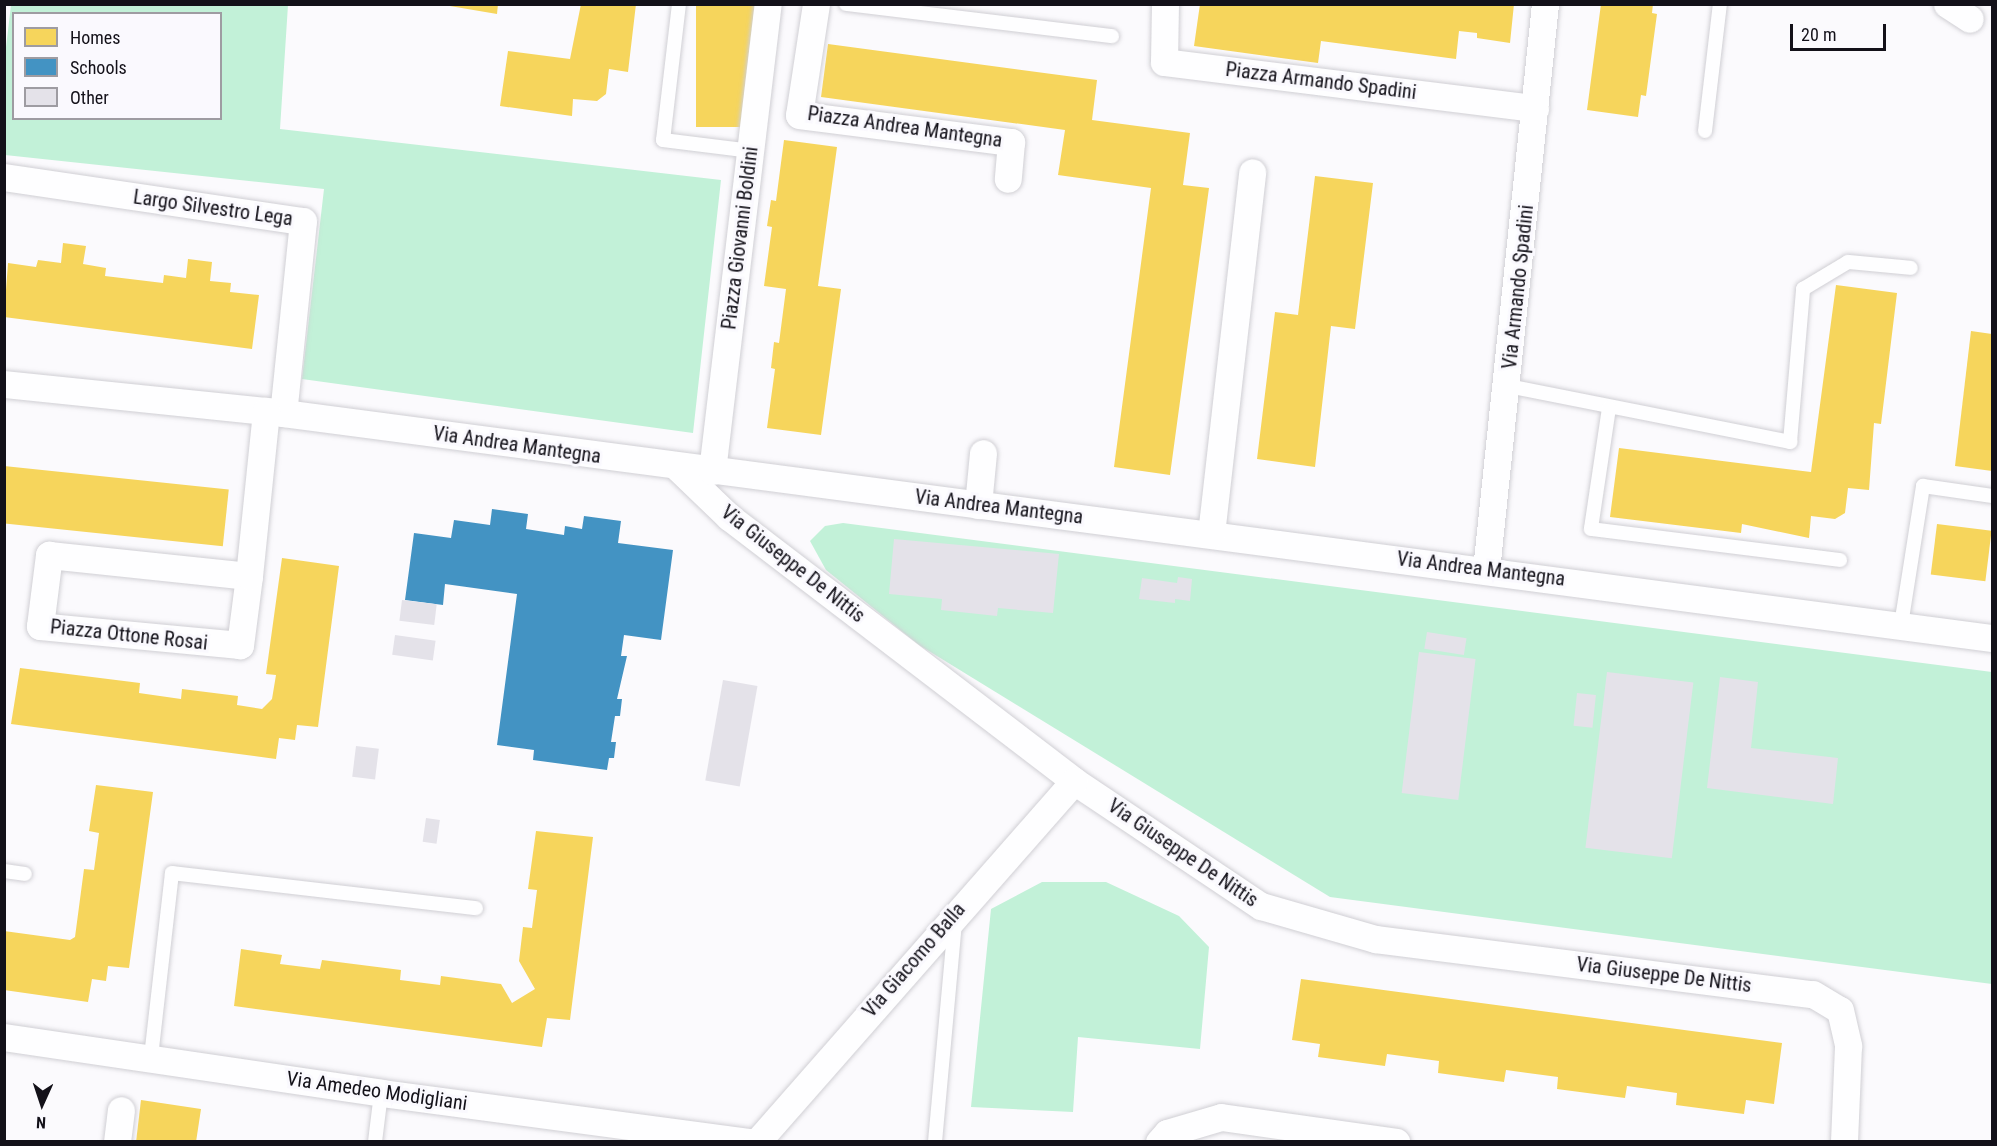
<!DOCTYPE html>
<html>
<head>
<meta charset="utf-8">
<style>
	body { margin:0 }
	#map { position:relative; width:1997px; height:1146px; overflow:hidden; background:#fbfafd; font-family:"Roboto Condensed",sans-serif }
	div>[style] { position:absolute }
	.green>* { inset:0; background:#c2f1d8 }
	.homes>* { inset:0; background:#f6d55c; transform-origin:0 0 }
	.schools>* { inset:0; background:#4393c3 }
	.building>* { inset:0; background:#e4e2e9; transform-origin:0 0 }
	.roads { filter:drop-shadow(0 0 2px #d0cfd4) drop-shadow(0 0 2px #d0cfd4) }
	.lane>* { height:14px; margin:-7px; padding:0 7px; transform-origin:7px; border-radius:7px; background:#fefeff }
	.street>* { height:27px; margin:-13.5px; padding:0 13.5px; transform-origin:13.5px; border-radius:13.5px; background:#fefeff }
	span { translate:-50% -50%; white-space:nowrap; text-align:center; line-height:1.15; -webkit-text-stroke:6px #faf9fe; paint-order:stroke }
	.street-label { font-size:20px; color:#131119 }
	.frame { position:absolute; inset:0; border:6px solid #131119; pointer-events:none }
	.legend { position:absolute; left:12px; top:12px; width:210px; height:108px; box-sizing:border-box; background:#faf9fe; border:2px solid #9e9ca2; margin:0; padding:8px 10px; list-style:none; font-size:18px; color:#131119 }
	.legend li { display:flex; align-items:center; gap:12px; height:30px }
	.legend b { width:30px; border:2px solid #9e9ca2 }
	.north { position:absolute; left:12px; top:1074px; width:60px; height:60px; -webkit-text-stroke:4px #faf9fe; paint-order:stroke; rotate:183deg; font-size:16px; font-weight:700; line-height:24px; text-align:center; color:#131119 }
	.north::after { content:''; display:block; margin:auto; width:21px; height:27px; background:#131119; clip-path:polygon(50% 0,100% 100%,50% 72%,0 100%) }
	.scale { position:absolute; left:1790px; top:24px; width:96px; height:27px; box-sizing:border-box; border:3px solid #131119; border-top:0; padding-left:8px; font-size:18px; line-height:21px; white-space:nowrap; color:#131119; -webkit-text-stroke:4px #faf9fe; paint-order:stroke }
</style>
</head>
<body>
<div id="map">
	<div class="green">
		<i style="clip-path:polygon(evenodd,11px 5px,288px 5px,280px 129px,721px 180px,693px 433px,302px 379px,324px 189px,5px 155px,4px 64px,11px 5px,14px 14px,220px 14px,220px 118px,14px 118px,14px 14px)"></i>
		<i style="clip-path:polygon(843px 523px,1992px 672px,1992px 984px,1330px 897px,919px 645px,826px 570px,810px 541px,825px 526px)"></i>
		<i style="clip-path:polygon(1042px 882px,1106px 882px,1179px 916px,1209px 947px,1200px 1049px,1078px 1037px,1073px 1112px,971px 1107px,991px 909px)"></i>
	</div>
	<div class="homes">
		<i style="clip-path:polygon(438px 4px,498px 4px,497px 14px)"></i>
		<i style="clip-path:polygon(581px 4px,636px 4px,628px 72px,609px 69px,606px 94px,597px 101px,573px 99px,572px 116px,500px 106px,508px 51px,570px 59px)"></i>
		<i style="left:696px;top:4px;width:62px;height:123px"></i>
		<i style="clip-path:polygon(1200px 4px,1321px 5px,1514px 4px,1510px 43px,1477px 38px,1477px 33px,1459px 31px,1456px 59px,1321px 41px,1318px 63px,1194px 46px)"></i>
		<i style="clip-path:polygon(1601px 4px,1653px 4px,1652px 13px,1657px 14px,1646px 96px,1641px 95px,1638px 117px,1587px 110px)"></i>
		<i style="clip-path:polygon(828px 44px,1097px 80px,1092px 120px,1190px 133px,1183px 185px,1209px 188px,1170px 475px,1114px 467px,1151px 188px,1058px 175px,1065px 130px,821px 97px)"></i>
		<i style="clip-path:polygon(784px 140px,837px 147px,818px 286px,841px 289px,821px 435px,767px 428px,775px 369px,771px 368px,774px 342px,779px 343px,786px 289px,764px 286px,772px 227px,767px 226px,771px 200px,776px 201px)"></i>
		<i style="clip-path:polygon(1315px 176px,1373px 183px,1355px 329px,1331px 326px,1315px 467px,1257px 459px,1275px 312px,1298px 315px)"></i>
		<i style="clip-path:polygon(63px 243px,86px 246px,83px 264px,106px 268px,105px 276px,163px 283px,164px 275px,186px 278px,188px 259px,212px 262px,210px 281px,231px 283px,230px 292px,259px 295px,252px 349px,4px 317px,8px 263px,36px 267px,38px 260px,61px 263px)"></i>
		<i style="clip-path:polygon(1836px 285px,1897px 293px,1881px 424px,1874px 423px,1869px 490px,1848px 488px,1845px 513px,1835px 519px,1811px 516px,1809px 538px,1742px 524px,1741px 533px,1610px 517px,1619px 448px,1811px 472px)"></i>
		<i style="clip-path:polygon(1971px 331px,1992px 334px,1992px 471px,1955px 466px)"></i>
		<i style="left:4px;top:466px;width:226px;height:57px;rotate:6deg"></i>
		<i style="left:1937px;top:524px;width:55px;height:51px;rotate:7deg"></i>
		<i style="clip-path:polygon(282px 558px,339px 566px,318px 727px,297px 725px,295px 740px,279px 738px,276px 759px,11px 724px,20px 668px,140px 683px,139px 693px,181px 699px,182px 689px,238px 696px,237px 705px,262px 709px,272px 699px,276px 675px,266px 674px)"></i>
		<i style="clip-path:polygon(96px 785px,153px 792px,129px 968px,108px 966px,106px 981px,92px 979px,88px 1002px,4px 990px,4px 931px,70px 940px,75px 937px,84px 869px,94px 870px,99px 833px,89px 831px)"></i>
		<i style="clip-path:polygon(536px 831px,593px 837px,570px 1020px,547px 1018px,542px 1047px,234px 1006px,241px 949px,282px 955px,280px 964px,320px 969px,322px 960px,401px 970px,400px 980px,440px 985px,441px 976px,501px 984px,512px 1003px,535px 989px,519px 961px,523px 927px,532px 928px,537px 890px,528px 889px)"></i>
		<i style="clip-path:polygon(1301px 979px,1782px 1043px,1774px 1104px,1746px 1100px,1744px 1114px,1676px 1105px,1677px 1093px,1627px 1086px,1625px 1098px,1557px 1089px,1558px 1077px,1506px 1070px,1504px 1082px,1438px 1073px,1439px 1061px,1387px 1054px,1385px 1066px,1318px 1057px,1320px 1044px,1292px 1040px)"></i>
		<i style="clip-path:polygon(141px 1100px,201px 1109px,196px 1142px,136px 1142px)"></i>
	</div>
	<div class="schools">
		<i style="clip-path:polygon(492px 509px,528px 514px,526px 529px,564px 535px,565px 526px,582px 529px,584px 516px,621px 521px,618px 543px,673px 550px,661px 640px,624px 635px,621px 656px,627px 656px,617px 699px,622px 699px,620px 716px,615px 716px,611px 742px,616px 742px,614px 758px,609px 758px,607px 770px,533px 760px,534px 750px,497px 745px,517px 594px,445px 584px,443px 605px,405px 600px,414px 533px,451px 538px,454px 520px,490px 525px)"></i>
	</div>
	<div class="building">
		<i style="clip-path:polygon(894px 539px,1059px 554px,1053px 613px,998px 608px,997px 616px,941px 610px,942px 599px,889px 594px)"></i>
		<i style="clip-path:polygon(1178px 577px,1192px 579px,1190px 601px,1175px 599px,1175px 603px,1139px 599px,1142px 578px,1177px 583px)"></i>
		<i style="left:402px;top:600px;width:35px;height:21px;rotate:7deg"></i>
		<i style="left:1427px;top:632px;width:40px;height:17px;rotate:9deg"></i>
		<i style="left:395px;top:635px;width:41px;height:20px;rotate:8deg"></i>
		<i style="left:1419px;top:652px;width:57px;height:142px;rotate:7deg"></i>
		<i style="left:1607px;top:672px;width:87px;height:177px;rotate:7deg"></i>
		<i style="clip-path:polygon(1720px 677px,1758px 682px,1751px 748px,1838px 758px,1833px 804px,1707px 788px)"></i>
		<i style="left:723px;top:680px;width:35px;height:102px;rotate:10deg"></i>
		<i style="left:1577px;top:693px;width:19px;height:33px;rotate:6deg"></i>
		<i style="left:356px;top:746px;width:23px;height:31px;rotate:7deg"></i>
		<i style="left:426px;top:818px;width:14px;height:24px;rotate:8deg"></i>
	</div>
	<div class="roads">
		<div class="lane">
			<i style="left:679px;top:4px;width:137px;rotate:96.7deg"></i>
			<i style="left:663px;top:140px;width:89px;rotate:7.1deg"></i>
			<i style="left:846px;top:4px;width:268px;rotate:6.9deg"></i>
			<i style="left:1705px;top:131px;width:128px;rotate:-83.3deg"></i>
			<i style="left:1508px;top:386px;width:288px;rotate:11.2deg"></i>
			<i style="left:1790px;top:442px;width:154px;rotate:-85.1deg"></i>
			<i style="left:1803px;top:289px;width:52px;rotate:-31deg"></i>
			<i style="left:1848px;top:262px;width:63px;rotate:5.4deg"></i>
			<i style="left:1609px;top:408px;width:122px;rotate:98.5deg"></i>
			<i style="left:1591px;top:529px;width:251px;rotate:7.1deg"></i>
			<i style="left:1901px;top:625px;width:141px;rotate:-81deg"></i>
			<i style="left:1923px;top:486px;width:70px;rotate:8.2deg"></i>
			<i style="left:4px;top:871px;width:21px;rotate:8deg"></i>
			<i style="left:151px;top:1057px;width:185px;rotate:-83.5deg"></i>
			<i style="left:172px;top:873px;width:306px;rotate:6.6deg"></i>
			<i style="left:375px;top:1142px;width:49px;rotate:-83deg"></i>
			<i style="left:935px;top:1142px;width:221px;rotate:-84.8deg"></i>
		</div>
		<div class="street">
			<i style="left:816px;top:4px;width:112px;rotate:98.7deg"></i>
			<i style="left:799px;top:115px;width:214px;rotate:7.3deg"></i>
			<i style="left:1011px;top:142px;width:37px;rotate:95deg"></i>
			<i style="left:1165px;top:4px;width:58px;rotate:91deg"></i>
			<i style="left:1164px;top:62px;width:374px;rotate:7.1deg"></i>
			<i style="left:1947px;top:4px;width:27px;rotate:33deg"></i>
			<i style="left:4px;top:177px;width:302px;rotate:8.4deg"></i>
			<i style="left:303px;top:221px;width:193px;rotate:95.9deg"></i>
			<i style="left:4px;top:384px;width:281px;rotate:5.9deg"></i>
			<i style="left:283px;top:413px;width:1724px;rotate:7.5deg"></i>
			<i style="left:676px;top:466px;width:74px;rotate:43.9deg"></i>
			<i style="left:729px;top:517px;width:434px;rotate:37.4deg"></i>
			<i style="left:1074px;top:781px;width:225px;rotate:33.8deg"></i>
			<i style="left:1261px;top:906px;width:119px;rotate:16.1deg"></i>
			<i style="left:1375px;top:939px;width:441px;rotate:7.2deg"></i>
			<i style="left:1813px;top:994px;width:31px;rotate:31deg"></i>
			<i style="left:1840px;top:1010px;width:37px;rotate:77deg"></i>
			<i style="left:1848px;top:1046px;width:96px;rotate:92.4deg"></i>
			<i style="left:712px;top:471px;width:470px;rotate:-83.2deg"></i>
			<i style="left:978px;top:505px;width:52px;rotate:-84.5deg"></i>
			<i style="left:1211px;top:534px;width:364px;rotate:-83.5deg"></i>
			<i style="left:1486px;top:570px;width:569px;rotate:-84.05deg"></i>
			<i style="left:249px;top:576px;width:70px;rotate:97.4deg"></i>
			<i style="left:240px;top:645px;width:201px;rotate:-174.6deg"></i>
			<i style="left:40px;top:626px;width:72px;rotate:-82.8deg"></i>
			<i style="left:49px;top:555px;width:201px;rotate:6deg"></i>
			<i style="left:249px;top:576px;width:166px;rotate:-84.1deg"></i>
			<i style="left:4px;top:1037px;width:381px;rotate:8.4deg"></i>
			<i style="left:381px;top:1093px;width:372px;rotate:7.6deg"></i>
			<i style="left:117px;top:1142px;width:32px;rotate:-83deg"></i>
			<i style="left:757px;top:1142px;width:480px;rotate:-48.7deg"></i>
			<i style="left:1159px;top:1142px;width:12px;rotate:-48deg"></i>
			<i style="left:1167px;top:1133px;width:56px;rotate:-16.5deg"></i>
			<i style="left:1221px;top:1117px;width:177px;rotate:8.1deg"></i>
		</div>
	</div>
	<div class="street-label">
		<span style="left:1321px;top:81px;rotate:7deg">Piazza Armando Spadini</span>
		<span style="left:905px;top:127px;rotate:8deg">Piazza Andrea Mantegna</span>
		<span style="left:213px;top:208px;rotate:8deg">Largo Silvestro Lega</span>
		<span style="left:740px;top:238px;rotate:-83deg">Piazza Giovanni Boldini</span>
		<span style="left:1518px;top:287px;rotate:-84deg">Via Armando Spadini</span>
		<span style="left:517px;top:445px;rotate:8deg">Via Andrea Mantegna</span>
		<span style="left:999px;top:507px;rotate:7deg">Via Andrea Mantegna</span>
		<span style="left:793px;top:564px;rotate:38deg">Via Giuseppe De Nittis</span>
		<span style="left:1481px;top:569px;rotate:7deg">Via Andrea Mantegna</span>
		<span style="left:129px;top:635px;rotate:6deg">Piazza Ottone Rosai</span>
		<span style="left:1183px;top:853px;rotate:34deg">Via Giuseppe De Nittis</span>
		<span style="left:914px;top:960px;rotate:-49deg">Via Giacomo Balla</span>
		<span style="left:1664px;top:975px;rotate:7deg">Via Giuseppe De Nittis</span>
		<span style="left:377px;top:1091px;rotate:8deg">Via Amedeo Modigliani</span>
	</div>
	<div class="frame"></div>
	<ul class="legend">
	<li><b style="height:16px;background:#f6d55c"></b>Homes</li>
	<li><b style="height:16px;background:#4393c3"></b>Schools</li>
	<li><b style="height:16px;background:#e4e2e9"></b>Other</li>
	</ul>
	<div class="north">N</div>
	<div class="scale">20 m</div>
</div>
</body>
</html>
